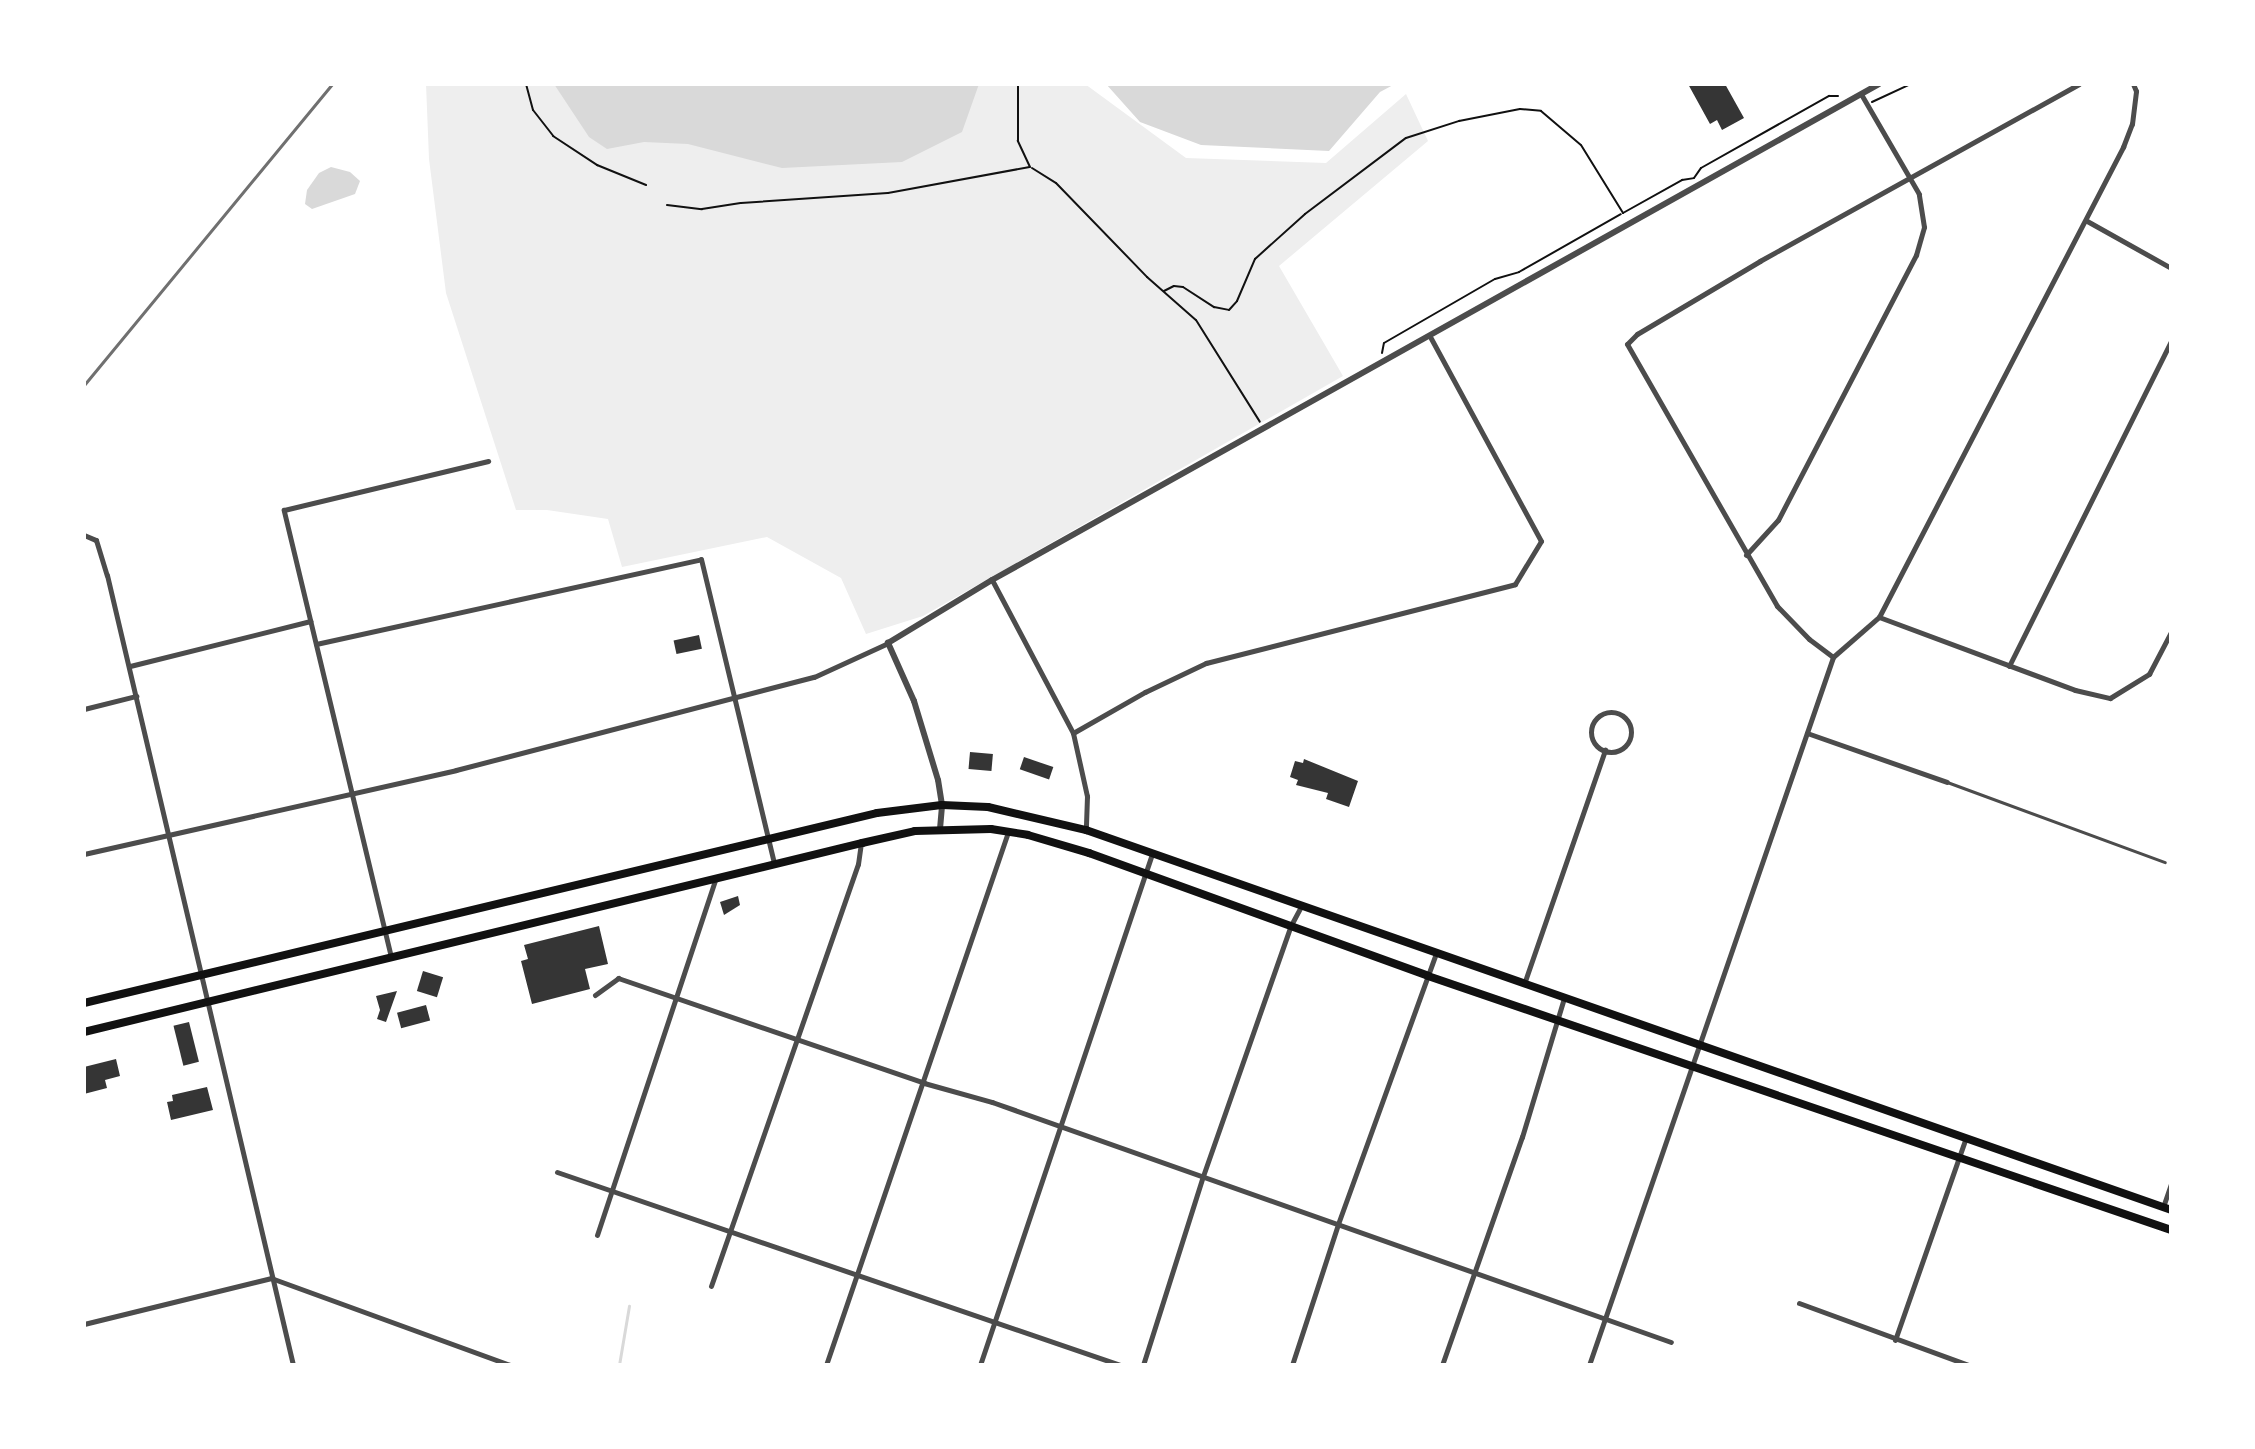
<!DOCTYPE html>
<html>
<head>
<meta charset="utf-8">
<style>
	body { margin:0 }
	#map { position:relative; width:2255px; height:1449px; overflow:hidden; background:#fff; font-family:Poppins,sans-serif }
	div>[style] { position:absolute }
	.green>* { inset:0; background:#eee }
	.water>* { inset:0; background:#d9d9d9 }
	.stream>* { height:3px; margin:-1.5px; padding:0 1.5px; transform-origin:1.5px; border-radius:1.5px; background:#d9d9d9 }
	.building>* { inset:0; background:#353535; transform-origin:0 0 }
	.path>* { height:2px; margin:-1px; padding:0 1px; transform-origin:1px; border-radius:1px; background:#111 }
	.service>* { height:3px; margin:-1.5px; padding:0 1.5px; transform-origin:1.5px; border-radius:1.5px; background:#4c4c4c }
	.minor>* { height:5px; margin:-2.5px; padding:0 2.5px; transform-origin:2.5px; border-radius:2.5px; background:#4c4c4c }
	.minor>.ring { margin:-2.5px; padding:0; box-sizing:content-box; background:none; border:5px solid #4c4c4c; border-radius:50% }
	.tertiary>* { height:6px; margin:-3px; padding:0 3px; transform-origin:3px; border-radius:3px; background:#4c4c4c }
	.primary>* { height:8px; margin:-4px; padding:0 4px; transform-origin:4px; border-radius:4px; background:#111 }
	.rail>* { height:3px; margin:-1.5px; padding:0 1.5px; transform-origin:1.5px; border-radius:1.5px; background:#707070 }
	span { translate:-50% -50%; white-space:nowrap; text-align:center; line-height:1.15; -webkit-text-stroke:6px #fff; paint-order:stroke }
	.frame { position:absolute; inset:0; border:86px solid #fff; pointer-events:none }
</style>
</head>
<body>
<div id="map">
	<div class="green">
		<i style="clip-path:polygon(426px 84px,1085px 84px,1186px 158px,1326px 163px,1406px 94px,1428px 141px,1279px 266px,1343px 376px,923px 616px,866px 634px,841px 578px,767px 537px,622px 567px,608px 519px,547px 510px,516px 510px,446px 293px,429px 159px)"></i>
	</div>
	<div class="water">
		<i style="clip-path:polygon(554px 84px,979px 84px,962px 132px,902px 162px,782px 168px,688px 144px,644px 142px,607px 149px,589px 137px)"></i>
		<i style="clip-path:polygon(1106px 84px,1395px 84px,1380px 92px,1329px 151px,1201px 145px,1140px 122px)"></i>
		<i style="clip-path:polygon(331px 167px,350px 172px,360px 181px,355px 194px,312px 209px,305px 204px,307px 190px,319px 173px)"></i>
	</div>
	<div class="stream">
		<i style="left:619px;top:1365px;width:60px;rotate:-80.4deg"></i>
	</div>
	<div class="building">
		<i style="clip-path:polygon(1688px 84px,1725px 84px,1744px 118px,1722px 130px,1717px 120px,1710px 124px)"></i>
		<i style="left:699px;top:635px;width:14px;height:26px;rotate:78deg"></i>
		<i style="left:970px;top:752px;width:23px;height:17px;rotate:5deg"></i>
		<i style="left:1024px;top:757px;width:31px;height:13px;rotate:19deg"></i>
		<i style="clip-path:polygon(1304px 759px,1358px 781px,1349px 807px,1326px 799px,1328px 793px,1296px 785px,1298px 780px,1290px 777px,1295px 761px,1303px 763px)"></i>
		<i style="clip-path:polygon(738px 896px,740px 905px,724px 915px,720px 902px)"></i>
		<i style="clip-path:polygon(599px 926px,608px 964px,585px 969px,590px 989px,532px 1004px,521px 961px,528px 959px,524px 945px)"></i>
		<i style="left:423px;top:971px;width:21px;height:21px;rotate:17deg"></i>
		<i style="clip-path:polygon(397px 991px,386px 1022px,377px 1019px,380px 1010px,376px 996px)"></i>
		<i style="left:426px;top:1005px;width:16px;height:30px;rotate:75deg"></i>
		<i style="left:189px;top:1022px;width:41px;height:16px;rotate:76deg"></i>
		<i style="clip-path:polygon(116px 1059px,120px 1076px,105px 1080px,107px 1088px,84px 1094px,84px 1067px)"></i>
		<i style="clip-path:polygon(207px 1087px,213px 1110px,171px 1120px,167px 1102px,173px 1101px,172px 1095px)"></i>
	</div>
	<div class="path">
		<i style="left:526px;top:84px;width:27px;rotate:75deg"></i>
		<i style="left:533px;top:110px;width:33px;rotate:52deg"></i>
		<i style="left:553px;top:136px;width:53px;rotate:33.4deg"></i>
		<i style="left:597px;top:165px;width:53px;rotate:22.2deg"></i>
		<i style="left:1872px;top:102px;width:43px;rotate:-24.8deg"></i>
		<i style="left:1032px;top:168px;width:28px;rotate:32deg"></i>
		<i style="left:1056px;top:183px;width:131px;rotate:45.9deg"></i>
		<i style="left:1147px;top:277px;width:65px;rotate:41.3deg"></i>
		<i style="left:1196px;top:320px;width:120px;rotate:57.9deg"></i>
		<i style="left:667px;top:205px;width:35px;rotate:7deg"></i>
		<i style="left:702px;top:209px;width:39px;rotate:-9deg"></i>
		<i style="left:741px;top:203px;width:147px;rotate:-3.9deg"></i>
		<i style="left:888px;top:193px;width:144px;rotate:-10.4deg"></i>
		<i style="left:1030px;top:167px;width:29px;rotate:-115deg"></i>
		<i style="left:1018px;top:141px;width:57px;rotate:-90deg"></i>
		<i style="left:1164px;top:291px;width:11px;rotate:-27deg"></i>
		<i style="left:1174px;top:286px;width:9px;rotate:6deg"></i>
		<i style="left:1183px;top:287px;width:37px;rotate:33deg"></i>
		<i style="left:1214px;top:307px;width:15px;rotate:11deg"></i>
		<i style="left:1229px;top:310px;width:12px;rotate:-48deg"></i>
		<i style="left:1237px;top:301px;width:46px;rotate:-66.8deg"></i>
		<i style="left:1255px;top:259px;width:67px;rotate:-42deg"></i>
		<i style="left:1305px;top:214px;width:126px;rotate:-37deg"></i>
		<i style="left:1406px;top:138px;width:56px;rotate:-17.8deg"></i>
		<i style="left:1459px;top:121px;width:62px;rotate:-11.1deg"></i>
		<i style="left:1520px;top:109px;width:21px;rotate:5deg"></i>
		<i style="left:1541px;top:111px;width:52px;rotate:40.4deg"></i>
		<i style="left:1581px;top:145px;width:80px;rotate:58.3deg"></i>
		<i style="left:1623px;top:213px;width:68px;rotate:-29.2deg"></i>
		<i style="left:1682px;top:180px;width:12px;rotate:-9deg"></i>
		<i style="left:1694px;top:178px;width:12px;rotate:-55deg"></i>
		<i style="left:1701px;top:168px;width:147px;rotate:-29.4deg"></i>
		<i style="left:1829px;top:96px;width:9px"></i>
		<i style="left:1382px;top:353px;width:10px;rotate:-79deg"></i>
		<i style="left:1384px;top:343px;width:128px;rotate:-30deg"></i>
		<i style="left:1495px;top:279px;width:25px;rotate:-16deg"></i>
		<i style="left:1519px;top:272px;width:117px;rotate:-29.6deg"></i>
	</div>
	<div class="service">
		<i style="left:1947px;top:782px;width:232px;rotate:20.2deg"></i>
	</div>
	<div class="minor">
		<i style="left:2079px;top:84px;width:365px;rotate:151deg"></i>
		<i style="left:1760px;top:261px;width:143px;rotate:149.3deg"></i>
		<i style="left:1637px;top:334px;width:14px;rotate:135deg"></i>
		<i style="left:1627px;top:344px;width:302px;rotate:60.2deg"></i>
		<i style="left:1777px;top:606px;width:46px;rotate:45.9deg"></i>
		<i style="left:1809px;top:639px;width:30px;rotate:37deg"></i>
		<i style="left:1833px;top:657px;width:61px;rotate:-41deg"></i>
		<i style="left:1879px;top:617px;width:209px;rotate:20.4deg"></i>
		<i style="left:2075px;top:690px;width:36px;rotate:13deg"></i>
		<i style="left:2110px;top:698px;width:46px;rotate:-31.6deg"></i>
		<i style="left:2149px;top:674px;width:47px;rotate:-62.4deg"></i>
		<i style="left:2087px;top:221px;width:96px;rotate:29.2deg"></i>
		<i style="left:84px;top:535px;width:13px;rotate:23deg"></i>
		<i style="left:96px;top:540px;width:37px;rotate:73deg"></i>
		<i style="left:107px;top:575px;width:812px;rotate:76.75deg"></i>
		<i style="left:1746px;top:555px;width:47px;rotate:-47.6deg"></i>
		<i style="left:1778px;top:520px;width:299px;rotate:-62.5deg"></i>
		<i style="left:1916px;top:255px;width:29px;rotate:-74deg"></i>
		<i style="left:1924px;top:227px;width:33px;rotate:-99deg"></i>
		<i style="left:1919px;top:194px;width:116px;rotate:-120.1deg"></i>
		<i style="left:992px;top:580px;width:173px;rotate:62.1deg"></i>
		<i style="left:1073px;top:733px;width:65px;rotate:77.5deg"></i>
		<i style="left:1087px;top:796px;width:33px;rotate:92deg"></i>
		<i style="left:1879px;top:617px;width:530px;rotate:-62.56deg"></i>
		<i style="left:2123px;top:147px;width:25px;rotate:-69deg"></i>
		<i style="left:2132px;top:124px;width:33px;rotate:-83deg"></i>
		<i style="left:2136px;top:91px;width:8px;rotate:-113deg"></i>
		<i style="left:316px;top:644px;width:394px;rotate:-12.4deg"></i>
		<i style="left:701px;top:559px;width:313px;rotate:76.5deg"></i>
		<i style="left:130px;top:666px;width:186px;rotate:-14deg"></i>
		<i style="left:2009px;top:666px;width:363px;rotate:-63.5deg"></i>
		<i style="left:84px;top:709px;width:54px;rotate:-14deg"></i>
		<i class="ring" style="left:1591px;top:712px;width:35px;height:35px"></i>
		<i style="left:1073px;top:733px;width:83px;rotate:-29.7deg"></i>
		<i style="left:1145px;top:692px;width:68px;rotate:-25.4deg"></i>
		<i style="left:1206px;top:663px;width:319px;rotate:-14.3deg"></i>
		<i style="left:1515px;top:584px;width:50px;rotate:-58.8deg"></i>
		<i style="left:1541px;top:541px;width:231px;rotate:-118.5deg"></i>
		<i style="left:1807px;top:733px;width:148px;rotate:19.3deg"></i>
		<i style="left:84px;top:854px;width:381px;rotate:-12.7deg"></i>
		<i style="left:456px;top:770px;width:370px;rotate:-14.6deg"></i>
		<i style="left:814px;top:677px;width:81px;rotate:-24.7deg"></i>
		<i style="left:391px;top:957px;width:460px;rotate:-103.5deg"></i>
		<i style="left:284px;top:510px;width:210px;rotate:-13.5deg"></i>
		<i style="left:1524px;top:984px;width:248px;rotate:-70.9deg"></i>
		<i style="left:595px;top:995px;width:29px;rotate:-36deg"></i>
		<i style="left:618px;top:978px;width:324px;rotate:18.9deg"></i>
		<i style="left:924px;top:1083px;width:71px;rotate:15.6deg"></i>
		<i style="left:992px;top:1102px;width:720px;rotate:19.47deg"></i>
		<i style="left:557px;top:1172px;width:595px;rotate:18.92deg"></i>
		<i style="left:2163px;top:1207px;width:24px;rotate:-71deg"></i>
		<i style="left:597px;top:1235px;width:377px;rotate:-71.6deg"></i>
		<i style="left:711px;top:1286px;width:447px;rotate:-70.8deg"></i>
		<i style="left:858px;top:864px;width:21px;rotate:-82deg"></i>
		<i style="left:1799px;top:1303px;width:180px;rotate:20.1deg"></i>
		<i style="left:84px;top:1324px;width:193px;rotate:-13.8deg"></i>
		<i style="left:271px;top:1278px;width:254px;rotate:20deg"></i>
		<i style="left:1895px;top:1340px;width:215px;rotate:-70.7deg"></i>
		<i style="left:826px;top:1365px;width:563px;rotate:-71.15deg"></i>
		<i style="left:980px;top:1365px;width:539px;rotate:-71.4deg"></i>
		<i style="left:1143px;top:1365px;width:198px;rotate:-72.4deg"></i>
		<i style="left:1203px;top:1176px;width:264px;rotate:-70.7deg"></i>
		<i style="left:1290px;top:927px;width:24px;rotate:-62deg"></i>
		<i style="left:1292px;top:1365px;width:148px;rotate:-71.9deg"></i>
		<i style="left:1338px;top:1224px;width:288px;rotate:-70.1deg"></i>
		<i style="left:1442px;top:1365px;width:242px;rotate:-70.7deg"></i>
		<i style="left:1522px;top:1137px;width:145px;rotate:-73.2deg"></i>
		<i style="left:1589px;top:1365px;width:749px;rotate:-70.98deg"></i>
	</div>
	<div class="tertiary">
		<i style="left:940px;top:829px;width:24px;rotate:-85deg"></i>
		<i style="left:942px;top:805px;width:25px;rotate:-99deg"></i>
		<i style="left:938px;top:780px;width:83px;rotate:-106.9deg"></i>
		<i style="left:914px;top:701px;width:64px;rotate:-114.1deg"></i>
		<i style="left:888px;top:643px;width:122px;rotate:-31.2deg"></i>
		<i style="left:992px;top:580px;width:1016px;rotate:-29.21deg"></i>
	</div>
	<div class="primary">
		<i style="left:84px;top:1003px;width:815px;rotate:-13.47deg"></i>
		<i style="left:877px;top:813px;width:65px;rotate:-7deg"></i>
		<i style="left:942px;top:805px;width:46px;rotate:2.5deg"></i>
		<i style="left:988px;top:807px;width:101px;rotate:13.2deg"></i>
		<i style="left:1086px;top:830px;width:1150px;rotate:19.3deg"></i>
		<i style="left:84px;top:1032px;width:801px;rotate:-13.65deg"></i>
		<i style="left:862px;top:843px;width:54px;rotate:-12.8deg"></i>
		<i style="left:915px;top:831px;width:76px;rotate:-1.5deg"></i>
		<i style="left:991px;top:829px;width:37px;rotate:9deg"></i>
		<i style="left:1028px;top:835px;width:64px;rotate:16.4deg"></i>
		<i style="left:1089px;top:853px;width:361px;rotate:19.9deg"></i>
		<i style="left:1428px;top:976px;width:785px;rotate:18.87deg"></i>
	</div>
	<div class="rail">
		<i style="left:84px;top:385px;width:390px;rotate:-50.5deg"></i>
	</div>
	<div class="frame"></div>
</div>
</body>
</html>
